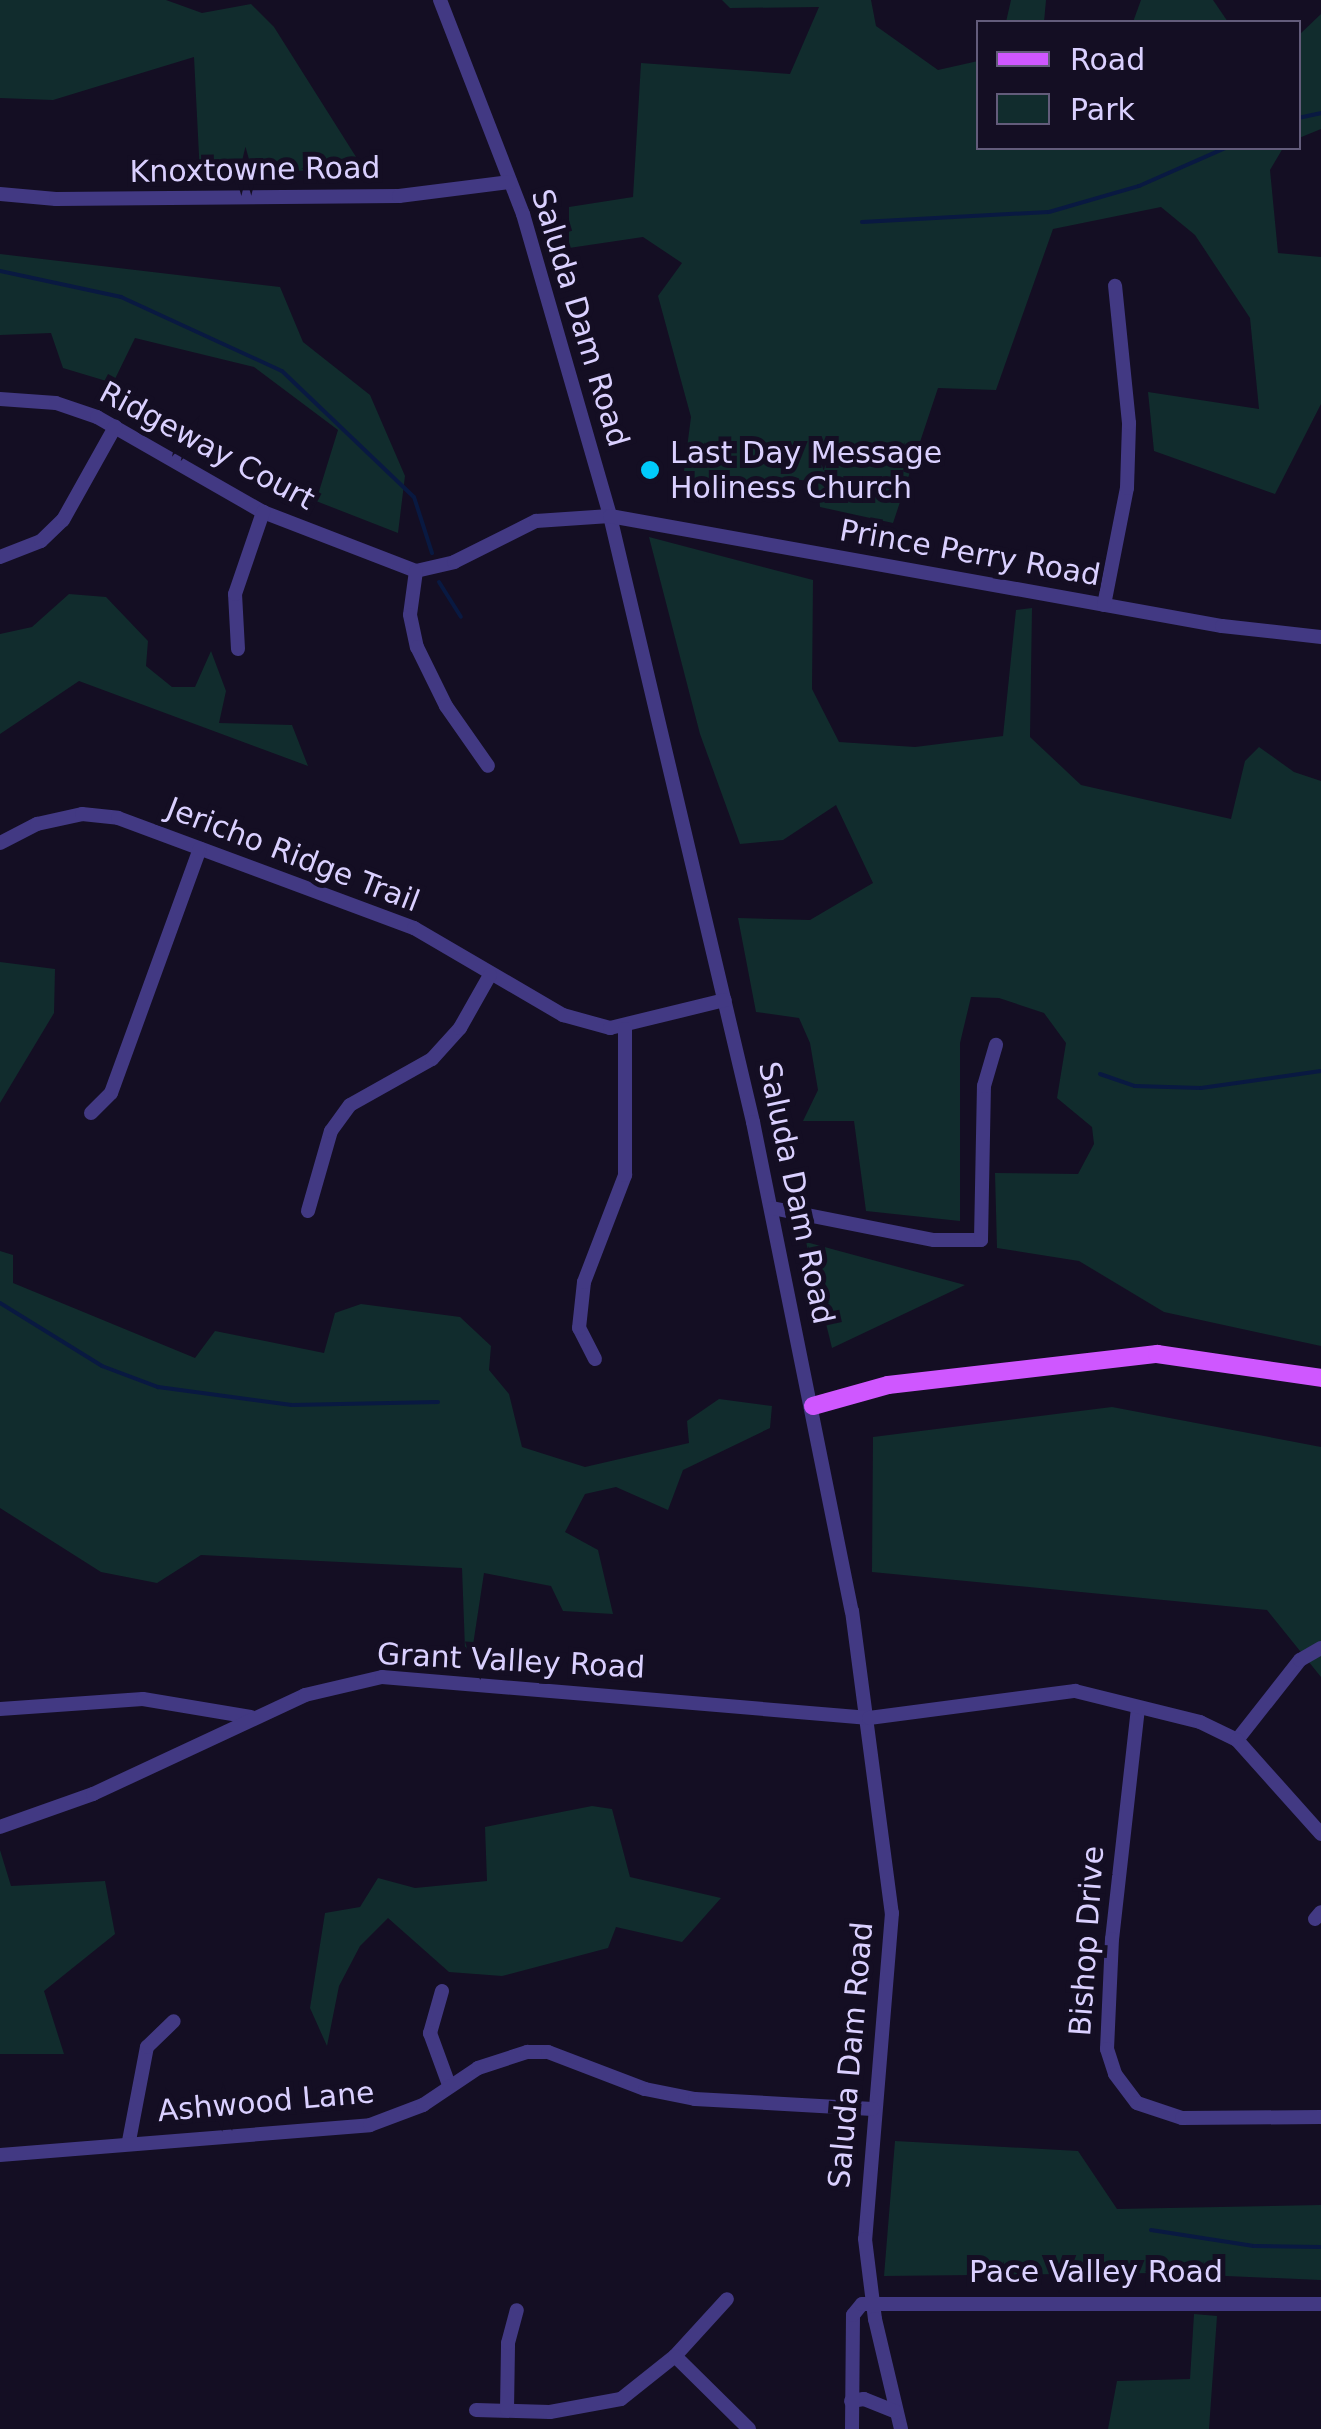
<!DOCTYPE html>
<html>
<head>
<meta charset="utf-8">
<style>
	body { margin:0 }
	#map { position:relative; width:1321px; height:2429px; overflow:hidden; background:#140e23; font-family:"DejaVu Sans",sans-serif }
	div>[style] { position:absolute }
	.green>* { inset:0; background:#112c2d }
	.stream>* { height:4px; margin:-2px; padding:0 2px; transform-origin:2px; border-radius:2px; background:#091941 }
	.minor>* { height:14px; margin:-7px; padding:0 7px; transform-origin:7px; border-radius:7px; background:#423983 }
	.major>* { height:18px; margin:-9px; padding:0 9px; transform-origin:9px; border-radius:9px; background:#cf57ff }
	.dots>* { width:28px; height:28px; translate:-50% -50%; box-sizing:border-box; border:5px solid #140e23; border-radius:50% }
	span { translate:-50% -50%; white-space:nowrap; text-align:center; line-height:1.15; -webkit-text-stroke:10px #140e23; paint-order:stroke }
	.street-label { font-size:30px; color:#dad0ff }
	.poi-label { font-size:30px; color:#dad0ff }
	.left { translate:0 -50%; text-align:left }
	.legend { position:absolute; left:976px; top:20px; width:325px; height:130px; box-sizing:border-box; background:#140e23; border:2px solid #635c7b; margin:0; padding:12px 18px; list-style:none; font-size:30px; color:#dad0ff }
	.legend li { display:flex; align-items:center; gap:20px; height:50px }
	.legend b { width:50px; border:2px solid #635c7b }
</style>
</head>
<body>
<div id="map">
	<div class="green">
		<i style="clip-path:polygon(0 0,166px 0,202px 13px,251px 4px,274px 27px,363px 168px,200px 175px,194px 57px,53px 100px,0 98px)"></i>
		<i style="clip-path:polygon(722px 0,871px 0,876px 26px,938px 70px,978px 61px,978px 148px,1283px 148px,1270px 170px,1278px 253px,1321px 257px,1321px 404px,1275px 494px,1154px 451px,1148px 392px,1259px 409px,1250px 318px,1195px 235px,1161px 207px,1053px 229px,996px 390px,938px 388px,893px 523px,820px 507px,818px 482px,775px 477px,757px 493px,683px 479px,691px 417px,658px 296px,682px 263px,643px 237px,569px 248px,569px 207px,633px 197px,641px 63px,790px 74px,819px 7px,730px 8px)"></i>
		<i style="clip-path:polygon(1011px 0,1046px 0,1044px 22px,1006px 22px)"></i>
		<i style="clip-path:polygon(1141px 0,1213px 0,1228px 22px,1133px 22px)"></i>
		<i style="clip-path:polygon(1321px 14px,1321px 129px,1299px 138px,1299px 35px)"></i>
		<i style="clip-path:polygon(0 254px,280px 287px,303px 342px,370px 395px,405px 476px,398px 533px,316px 501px,338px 430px,254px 367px,135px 338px,113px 383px,63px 368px,51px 333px,0 335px)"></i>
		<i style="clip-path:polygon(649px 537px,813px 580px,812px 689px,839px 742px,915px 747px,1003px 736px,1016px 610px,1032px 608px,1030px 737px,1081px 785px,1231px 819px,1245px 761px,1259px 747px,1294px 772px,1321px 781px,1321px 1346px,1164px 1312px,1079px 1261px,997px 1248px,995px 1173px,1078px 1174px,1094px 1144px,1092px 1127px,1057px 1098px,1066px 1043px,1044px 1013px,999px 998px,971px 997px,960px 1043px,960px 1221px,866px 1211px,854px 1121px,803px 1121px,818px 1090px,810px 1043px,799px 1018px,756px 1012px,738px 918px,810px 920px,873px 883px,836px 805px,783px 840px,740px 844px,700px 734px)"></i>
		<i style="clip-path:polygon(69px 594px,106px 597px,148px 641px,146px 666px,172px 687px,195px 687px,211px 651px,226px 691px,219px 723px,292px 725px,308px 766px,79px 681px,0 734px,0 634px,32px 627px)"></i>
		<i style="clip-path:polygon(0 962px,55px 969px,54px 1013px,0 1103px)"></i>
		<i style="clip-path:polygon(806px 1242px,965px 1285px,832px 1348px)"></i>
		<i style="clip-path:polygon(0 1251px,13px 1255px,13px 1283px,195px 1358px,215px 1331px,324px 1353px,335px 1313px,361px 1304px,460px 1317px,491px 1346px,489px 1370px,509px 1394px,522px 1447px,585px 1467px,689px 1443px,687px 1421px,719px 1399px,772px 1406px,770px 1428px,683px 1470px,668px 1510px,616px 1487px,585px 1494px,565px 1532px,598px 1550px,613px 1614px,563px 1611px,551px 1586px,484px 1573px,473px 1645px,465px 1649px,462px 1568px,201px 1555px,157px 1583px,101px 1572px,0 1508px)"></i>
		<i style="clip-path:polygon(1112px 1407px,1321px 1447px,1321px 1677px,1267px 1610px,872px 1572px,873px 1437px)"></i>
		<i style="clip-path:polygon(592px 1806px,612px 1809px,630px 1877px,721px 1898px,682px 1942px,616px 1927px,608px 1948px,502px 1976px,449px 1972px,388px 1918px,360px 1946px,339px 1986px,327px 2046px,310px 2008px,325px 1913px,360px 1907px,378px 1878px,415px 1888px,487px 1881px,485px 1827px)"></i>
		<i style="clip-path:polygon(0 1850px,11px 1886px,105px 1881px,115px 1934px,44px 1991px,64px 2054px,0 2054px)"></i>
		<i style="clip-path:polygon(895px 2141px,1078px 2151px,1117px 2209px,1321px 2205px,1321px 2280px,1158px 2273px,884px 2276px)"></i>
		<i style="clip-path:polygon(1194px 2314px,1217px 2316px,1209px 2429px,1108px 2429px,1117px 2381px,1190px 2379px)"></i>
	</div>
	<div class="stream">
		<i style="left:1298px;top:118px;width:24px;rotate:-12deg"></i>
		<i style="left:862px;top:222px;width:187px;rotate:-3.1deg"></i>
		<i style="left:1049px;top:212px;width:94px;rotate:-16.1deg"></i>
		<i style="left:1139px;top:186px;width:94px;rotate:-23.8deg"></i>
		<i style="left:0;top:271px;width:124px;rotate:12.1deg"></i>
		<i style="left:121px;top:297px;width:177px;rotate:24.7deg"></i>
		<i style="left:282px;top:371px;width:182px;rotate:43.7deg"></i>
		<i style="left:414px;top:497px;width:59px;rotate:72.2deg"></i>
		<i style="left:439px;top:582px;width:41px;rotate:57.8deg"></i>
		<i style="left:1100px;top:1074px;width:37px;rotate:19deg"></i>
		<i style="left:1135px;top:1086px;width:66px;rotate:1.7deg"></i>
		<i style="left:1201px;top:1088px;width:121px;rotate:-8.1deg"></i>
		<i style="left:0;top:1303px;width:120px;rotate:31.7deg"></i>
		<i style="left:102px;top:1366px;width:60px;rotate:20.6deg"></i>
		<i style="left:158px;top:1387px;width:135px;rotate:7.7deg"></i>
		<i style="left:292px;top:1405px;width:146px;rotate:-1.2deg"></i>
		<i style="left:1151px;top:2230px;width:104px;rotate:8.8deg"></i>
		<i style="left:1254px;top:2246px;width:67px;rotate:0.9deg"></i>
	</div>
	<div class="minor">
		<i style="left:440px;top:0;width:230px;rotate:68.8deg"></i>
		<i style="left:523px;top:214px;width:314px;rotate:73.9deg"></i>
		<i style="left:610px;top:516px;width:623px;rotate:76.72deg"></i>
		<i style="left:753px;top:1122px;width:499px;rotate:78.6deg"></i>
		<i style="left:852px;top:1611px;width:305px;rotate:82.5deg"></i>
		<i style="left:892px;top:1913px;width:327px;rotate:94.7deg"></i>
		<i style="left:865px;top:2239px;width:81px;rotate:82.9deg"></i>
		<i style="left:875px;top:2319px;width:113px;rotate:76.7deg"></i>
		<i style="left:0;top:194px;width:56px;rotate:5.1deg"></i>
		<i style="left:56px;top:199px;width:343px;rotate:-0.5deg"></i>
		<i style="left:399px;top:196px;width:112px;rotate:-7.2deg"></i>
		<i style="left:0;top:399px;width:56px;rotate:4.1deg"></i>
		<i style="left:56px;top:403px;width:43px;rotate:18.9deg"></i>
		<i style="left:97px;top:417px;width:191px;rotate:29.8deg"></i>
		<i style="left:263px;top:512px;width:164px;rotate:21.1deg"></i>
		<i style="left:416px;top:571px;width:39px;rotate:-13deg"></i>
		<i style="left:454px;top:562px;width:92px;rotate:-26.6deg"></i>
		<i style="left:536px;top:521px;width:74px;rotate:-3.9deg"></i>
		<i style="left:610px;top:516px;width:622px;rotate:10.19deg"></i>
		<i style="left:1222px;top:626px;width:100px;rotate:6.3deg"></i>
		<i style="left:0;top:557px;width:44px;rotate:-21.3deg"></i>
		<i style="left:41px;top:541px;width:30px;rotate:-44deg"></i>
		<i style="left:63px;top:520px;width:107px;rotate:-60.8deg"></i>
		<i style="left:416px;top:571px;width:44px;rotate:97.8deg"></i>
		<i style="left:410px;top:615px;width:33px;rotate:78deg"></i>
		<i style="left:417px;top:647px;width:66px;rotate:63.8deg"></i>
		<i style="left:446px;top:706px;width:73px;rotate:55deg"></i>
		<i style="left:1104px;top:605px;width:119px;rotate:-78.9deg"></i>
		<i style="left:1127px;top:488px;width:65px;rotate:-88.2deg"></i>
		<i style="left:1129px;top:423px;width:138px;rotate:-95.8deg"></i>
		<i style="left:238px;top:649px;width:55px;rotate:-93.1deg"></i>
		<i style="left:235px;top:594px;width:87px;rotate:-71.1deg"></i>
		<i style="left:0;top:843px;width:42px;rotate:-27.2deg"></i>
		<i style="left:37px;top:824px;width:46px;rotate:-12.5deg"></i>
		<i style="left:82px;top:814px;width:36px;rotate:6deg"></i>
		<i style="left:118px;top:818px;width:316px;rotate:20.4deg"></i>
		<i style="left:414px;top:928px;width:173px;rotate:30.3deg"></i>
		<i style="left:563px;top:1015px;width:49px;rotate:15.5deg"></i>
		<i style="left:610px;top:1028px;width:118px;rotate:-13.7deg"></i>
		<i style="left:91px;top:1113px;width:28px;rotate:-45deg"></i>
		<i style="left:111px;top:1093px;width:260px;rotate:-70deg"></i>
		<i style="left:772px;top:1208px;width:165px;rotate:11.2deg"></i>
		<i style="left:934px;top:1240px;width:47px"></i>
		<i style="left:981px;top:1240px;width:154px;rotate:-88.9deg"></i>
		<i style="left:984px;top:1086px;width:43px;rotate:-73.7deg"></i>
		<i style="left:308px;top:1211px;width:83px;rotate:-74deg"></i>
		<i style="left:331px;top:1131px;width:32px;rotate:-54deg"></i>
		<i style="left:350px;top:1105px;width:94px;rotate:-29.3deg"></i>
		<i style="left:432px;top:1059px;width:42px;rotate:-47.9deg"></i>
		<i style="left:460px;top:1028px;width:61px;rotate:-60.5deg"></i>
		<i style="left:595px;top:1359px;width:35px;rotate:-117deg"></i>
		<i style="left:579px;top:1328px;width:46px;rotate:-83.8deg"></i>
		<i style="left:584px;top:1282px;width:115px;rotate:-69deg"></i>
		<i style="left:625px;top:1175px;width:146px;rotate:-90deg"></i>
		<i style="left:1138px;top:1708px;width:232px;rotate:96.4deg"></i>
		<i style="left:1112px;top:1939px;width:110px;rotate:92.6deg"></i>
		<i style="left:1107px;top:2049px;width:26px;rotate:72deg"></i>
		<i style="left:1115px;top:2074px;width:36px;rotate:53deg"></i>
		<i style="left:1137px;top:2103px;width:47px;rotate:18.4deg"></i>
		<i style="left:1182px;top:2118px;width:139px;rotate:-0.4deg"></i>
		<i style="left:0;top:1709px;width:143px;rotate:-4deg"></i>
		<i style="left:143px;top:1699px;width:109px;rotate:9.5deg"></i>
		<i style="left:1237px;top:1740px;width:102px;rotate:-51.8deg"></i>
		<i style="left:1300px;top:1660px;width:24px;rotate:-30deg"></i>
		<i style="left:0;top:1827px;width:99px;rotate:-19.5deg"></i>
		<i style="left:93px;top:1794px;width:234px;rotate:-25deg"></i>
		<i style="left:305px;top:1695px;width:79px;rotate:-13.2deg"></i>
		<i style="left:382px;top:1677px;width:489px;rotate:4.8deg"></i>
		<i style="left:869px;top:1718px;width:208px;rotate:-7.5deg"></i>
		<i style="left:1075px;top:1691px;width:129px;rotate:13.9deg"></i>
		<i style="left:1200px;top:1722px;width:41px;rotate:25.9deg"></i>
		<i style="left:1237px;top:1740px;width:126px;rotate:48.2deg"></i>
		<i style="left:1315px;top:1919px;width:9px;rotate:-49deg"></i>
		<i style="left:442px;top:1991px;width:44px;rotate:105.9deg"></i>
		<i style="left:430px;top:2033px;width:55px;rotate:69.9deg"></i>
		<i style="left:129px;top:2141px;width:96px;rotate:-79.2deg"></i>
		<i style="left:147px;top:2047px;width:37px;rotate:-44deg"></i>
		<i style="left:0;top:2155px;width:371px;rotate:-4.6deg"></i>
		<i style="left:370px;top:2125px;width:57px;rotate:-20.7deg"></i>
		<i style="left:423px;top:2105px;width:66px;rotate:-33.9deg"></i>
		<i style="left:478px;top:2068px;width:52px;rotate:-18.1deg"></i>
		<i style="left:527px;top:2052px;width:21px"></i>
		<i style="left:548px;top:2052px;width:104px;rotate:20.9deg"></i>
		<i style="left:645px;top:2089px;width:51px;rotate:11.3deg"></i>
		<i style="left:695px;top:2099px;width:178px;rotate:3.2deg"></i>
		<i style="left:675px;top:2356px;width:77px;rotate:-47.6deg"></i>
		<i style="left:851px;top:2401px;width:13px;rotate:-9deg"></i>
		<i style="left:864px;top:2399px;width:35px;rotate:22deg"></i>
		<i style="left:476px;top:2410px;width:74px;rotate:1.5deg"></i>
		<i style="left:550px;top:2412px;width:72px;rotate:-10.4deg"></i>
		<i style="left:621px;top:2399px;width:69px;rotate:-38.5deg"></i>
		<i style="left:675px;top:2356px;width:104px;rotate:44.6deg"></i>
		<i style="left:507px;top:2410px;width:67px;rotate:-89.1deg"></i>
		<i style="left:508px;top:2343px;width:34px;rotate:-75deg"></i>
		<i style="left:852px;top:2429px;width:114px;rotate:-89.5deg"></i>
		<i style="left:853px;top:2315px;width:14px;rotate:-51deg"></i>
		<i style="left:862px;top:2304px;width:459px"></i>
	</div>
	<div class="major">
		<i style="left:813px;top:1406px;width:78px;rotate:-15.6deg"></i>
		<i style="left:888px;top:1385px;width:271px;rotate:-6.6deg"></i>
		<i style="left:1157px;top:1354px;width:166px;rotate:8.3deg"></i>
	</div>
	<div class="dots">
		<i style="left:650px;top:470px;background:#00cbfb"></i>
	</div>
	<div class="street-label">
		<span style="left:255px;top:170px;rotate:-1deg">Knoxtowne Road</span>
		<span style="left:580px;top:318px;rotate:73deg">Saluda Dam Road</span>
		<span style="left:207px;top:446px;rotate:28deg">Ridgeway Court</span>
		<span style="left:970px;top:553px;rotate:10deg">Prince Perry Road</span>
		<span style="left:293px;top:855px;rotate:21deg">Jericho Ridge Trail</span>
		<span style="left:796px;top:1193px;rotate:78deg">Saluda Dam Road</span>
		<span style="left:511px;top:1661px;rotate:3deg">Grant Valley Road</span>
		<span style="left:1087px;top:1941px;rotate:-86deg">Bishop Drive</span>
		<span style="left:851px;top:2055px;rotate:-85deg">Saluda Dam Road</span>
		<span style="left:266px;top:2102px;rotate:-5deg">Ashwood Lane</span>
		<span style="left:1096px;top:2272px">Pace Valley Road</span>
	</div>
	<div class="poi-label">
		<span class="left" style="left:670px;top:470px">Last Day Message<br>Holiness Church</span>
	</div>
	<ul class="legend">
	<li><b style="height:12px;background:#cf57ff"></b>Road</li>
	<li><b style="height:28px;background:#112c2d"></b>Park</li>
	</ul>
</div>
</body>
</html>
